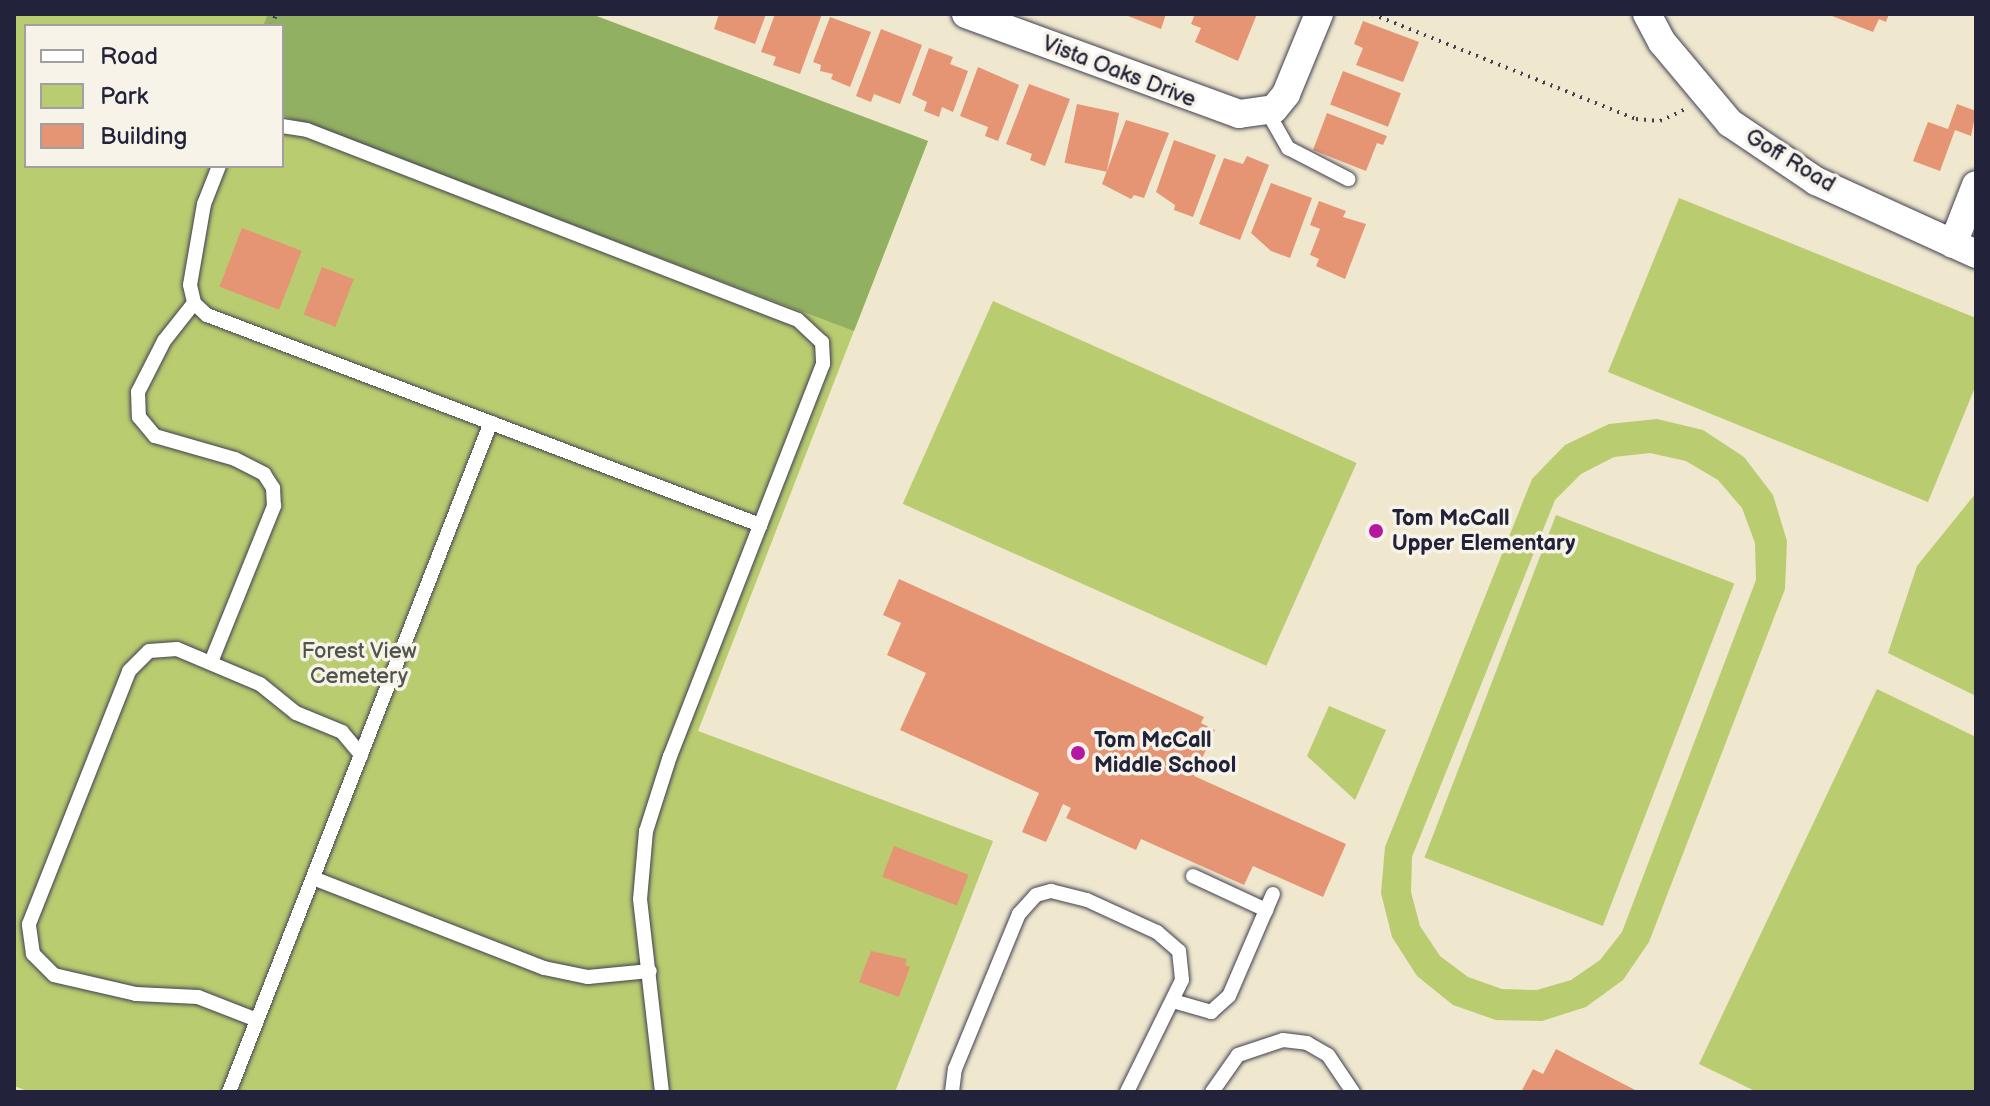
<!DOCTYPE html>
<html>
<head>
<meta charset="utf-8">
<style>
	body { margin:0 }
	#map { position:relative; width:1990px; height:1106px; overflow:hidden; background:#efe7ce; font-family:"Balsamiq Sans",sans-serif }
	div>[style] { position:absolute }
	.green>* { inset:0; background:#b9cc70; transform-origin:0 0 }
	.forest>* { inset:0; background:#92b062 }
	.building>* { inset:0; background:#e59574; transform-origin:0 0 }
	.path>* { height:4px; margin-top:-2px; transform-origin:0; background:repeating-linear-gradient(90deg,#414051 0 2px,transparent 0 8px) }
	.roads { filter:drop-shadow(0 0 2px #414051) drop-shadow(0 0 2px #414051) }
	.lane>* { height:14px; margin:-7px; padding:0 7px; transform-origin:7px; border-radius:7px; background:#fff }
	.street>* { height:28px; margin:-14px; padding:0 14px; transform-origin:14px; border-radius:14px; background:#fff }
	.dots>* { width:22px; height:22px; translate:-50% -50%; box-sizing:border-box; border:4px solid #f7f3e8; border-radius:50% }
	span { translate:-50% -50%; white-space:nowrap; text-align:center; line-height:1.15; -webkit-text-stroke:7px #f7f3e8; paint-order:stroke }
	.street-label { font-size:22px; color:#22223b }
	.poi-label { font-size:22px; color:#22223b; font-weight:700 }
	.left { translate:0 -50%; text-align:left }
	.park-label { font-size:22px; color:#4f554b }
	.frame { position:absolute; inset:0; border:16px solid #22223b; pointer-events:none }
	.legend { position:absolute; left:24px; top:24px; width:260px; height:144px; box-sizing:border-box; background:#f7f3e8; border:2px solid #a29fa3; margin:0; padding:10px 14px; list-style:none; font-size:24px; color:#22223b }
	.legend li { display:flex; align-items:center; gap:16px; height:40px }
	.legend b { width:40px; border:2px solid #a29fa3 }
</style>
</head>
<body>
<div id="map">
	<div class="green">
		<i style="clip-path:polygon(evenodd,14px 14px,591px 14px,928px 141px,698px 731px,993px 841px,895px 1092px,30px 1092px,14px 1086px,14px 14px,26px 26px,282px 26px,282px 166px,26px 166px,26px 26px)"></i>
		<i style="clip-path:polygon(1679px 198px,1976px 318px,1976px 385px,1928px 502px,1608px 372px)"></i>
		<i style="left:993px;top:301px;width:398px;height:222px;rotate:24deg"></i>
		<i style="clip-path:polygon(evenodd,1657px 419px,1703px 430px,1744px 457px,1773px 495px,1787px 541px,1785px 589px,1649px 942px,1623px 980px,1586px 1007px,1542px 1021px,1496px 1020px,1453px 1005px,1417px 976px,1392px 937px,1381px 893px,1385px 847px,1532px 479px,1565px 445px,1609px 424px,1657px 419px,1650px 453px,1686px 461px,1718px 480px,1742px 508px,1755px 543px,1756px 580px,1622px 932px,1600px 960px,1571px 980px,1537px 990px,1502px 989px,1468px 977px,1440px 956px,1420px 926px,1411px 892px,1412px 857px,1555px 500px,1581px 474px,1614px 457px,1650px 453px)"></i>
		<i style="clip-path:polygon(1976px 493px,1976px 696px,1888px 653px,1917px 566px)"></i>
		<i style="left:1556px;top:515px;width:191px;height:367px;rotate:21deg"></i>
		<i style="clip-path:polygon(1877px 689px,1976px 737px,1976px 1092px,1757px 1092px,1699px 1064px)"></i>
		<i style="clip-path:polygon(1329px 706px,1386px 730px,1355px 800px,1307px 756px)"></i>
	</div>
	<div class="forest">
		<i style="clip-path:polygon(268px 14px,591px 14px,928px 141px,854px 331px,282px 115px,282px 26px,263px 26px)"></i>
	</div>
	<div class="building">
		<i style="clip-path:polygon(719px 14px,766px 14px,755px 44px,714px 29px)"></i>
		<i style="clip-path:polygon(775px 14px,822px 14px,800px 74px,773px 65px,776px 57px,761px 52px)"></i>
		<i style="clip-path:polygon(1123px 14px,1166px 14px,1161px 29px)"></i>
		<i style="clip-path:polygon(1195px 14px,1257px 14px,1238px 61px,1195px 42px,1201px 28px,1191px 24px)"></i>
		<i style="clip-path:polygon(1827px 14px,1889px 14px,1886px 22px,1879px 19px,1873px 32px)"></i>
		<i style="clip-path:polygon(830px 17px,871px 32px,850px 87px,831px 79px,833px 74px,820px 71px,821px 65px,813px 62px)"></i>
		<i style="clip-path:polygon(1363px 21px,1419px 42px,1403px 82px,1356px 65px,1363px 48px,1354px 44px)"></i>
		<i style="clip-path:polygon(881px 29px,922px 45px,900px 104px,874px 94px,871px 102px,856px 96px)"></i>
		<i style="clip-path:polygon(929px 48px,953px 57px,950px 64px,968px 71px,953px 112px,942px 107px,939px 117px,924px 111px,927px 102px,912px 95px)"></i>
		<i style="clip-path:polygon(978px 67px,1019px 85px,998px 141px,985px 136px,988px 127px,960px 116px)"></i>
		<i style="left:1343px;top:71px;width:62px;height:36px;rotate:21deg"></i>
		<i style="clip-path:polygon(1029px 84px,1070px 99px,1045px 166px,1030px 160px,1032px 154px,1006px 144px)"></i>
		<i style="left:1077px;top:104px;width:43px;height:60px;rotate:12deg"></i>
		<i style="clip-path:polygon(1957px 104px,1976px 111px,1971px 136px,1955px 130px,1940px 171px,1913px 161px,1928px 122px,1948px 129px)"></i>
		<i style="clip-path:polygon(1327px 113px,1387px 136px,1383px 145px,1377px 143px,1366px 171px,1313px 150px)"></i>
		<i style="clip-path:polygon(1126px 120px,1169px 133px,1144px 198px,1134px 195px,1131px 199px,1102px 184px)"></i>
		<i style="clip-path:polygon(1174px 140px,1216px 155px,1193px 217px,1174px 210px,1175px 205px,1156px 192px)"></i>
		<i style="clip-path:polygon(1247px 156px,1269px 165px,1240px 240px,1199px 224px,1224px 158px,1243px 164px)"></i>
		<i style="clip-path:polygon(1271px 183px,1312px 198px,1290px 258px,1271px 251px,1251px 233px)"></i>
		<i style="clip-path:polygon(1319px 201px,1346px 211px,1343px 217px,1366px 224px,1345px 279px,1316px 266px,1319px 259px,1310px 255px,1320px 229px,1310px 225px)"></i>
		<i style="left:242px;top:228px;width:64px;height:63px;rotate:21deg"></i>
		<i style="left:322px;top:267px;width:34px;height:51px;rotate:21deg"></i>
		<i style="clip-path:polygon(899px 579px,1204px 717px,1201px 723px,1215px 730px,1194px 776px,1346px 844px,1323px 897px,1253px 866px,1244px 885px,1141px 839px,1136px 850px,1066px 818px,1071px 808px,1063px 804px,1046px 842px,1022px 832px,1039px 793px,900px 730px,926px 673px,887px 655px,901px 623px,883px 615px)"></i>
		<i style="left:894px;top:846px;width:80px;height:33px;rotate:21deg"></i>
		<i style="clip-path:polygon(871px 951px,907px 959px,905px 965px,910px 967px,899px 997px,859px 982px)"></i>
		<i style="clip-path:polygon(1556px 1049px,1639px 1092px,1521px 1092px,1533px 1069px,1543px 1074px)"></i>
	</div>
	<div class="path">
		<i style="left:1372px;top:14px;width:284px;rotate:21.7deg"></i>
		<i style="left:1636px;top:119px;width:24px;rotate:5deg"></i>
		<i style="left:1660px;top:121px;width:29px;rotate:-25deg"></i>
		<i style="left:272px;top:26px;width:13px;rotate:-72deg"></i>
	</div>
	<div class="roads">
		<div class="lane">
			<i style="left:1267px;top:111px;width:43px;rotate:60.4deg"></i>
			<i style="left:1288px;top:148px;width:68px;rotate:27.3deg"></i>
			<i style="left:282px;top:126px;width:25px;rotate:9deg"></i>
			<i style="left:307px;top:130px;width:526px;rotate:21.15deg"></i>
			<i style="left:798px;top:320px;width:33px;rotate:43deg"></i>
			<i style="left:822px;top:342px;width:22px;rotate:87deg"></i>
			<i style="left:823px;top:364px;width:421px;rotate:111.3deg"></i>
			<i style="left:670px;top:756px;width:79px;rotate:107.7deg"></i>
			<i style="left:646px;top:831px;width:68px;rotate:95deg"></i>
			<i style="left:640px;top:899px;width:194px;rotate:83.5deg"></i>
			<i style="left:219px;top:166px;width:41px;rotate:111.5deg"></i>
			<i style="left:204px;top:204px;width:82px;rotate:99.8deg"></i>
			<i style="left:190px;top:285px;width:18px;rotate:77deg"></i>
			<i style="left:194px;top:303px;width:18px;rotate:43deg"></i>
			<i style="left:207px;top:315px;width:592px;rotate:20.79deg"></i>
			<i style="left:194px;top:303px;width:48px;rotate:128.3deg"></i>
			<i style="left:164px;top:341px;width:57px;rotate:117deg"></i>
			<i style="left:138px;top:392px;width:25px;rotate:88deg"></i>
			<i style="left:139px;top:417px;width:25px;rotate:50deg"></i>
			<i style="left:155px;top:436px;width:83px;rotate:16deg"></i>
			<i style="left:235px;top:459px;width:33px;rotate:27deg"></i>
			<i style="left:264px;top:474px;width:17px;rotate:57deg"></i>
			<i style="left:273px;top:488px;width:18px;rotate:87deg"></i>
			<i style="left:274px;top:506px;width:168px;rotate:112deg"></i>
			<i style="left:1193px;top:876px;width:81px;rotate:25deg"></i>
			<i style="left:313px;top:878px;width:248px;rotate:21.3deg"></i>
			<i style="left:544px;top:968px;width:45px;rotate:11.6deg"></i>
			<i style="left:588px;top:977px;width:62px;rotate:-5.5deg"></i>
			<i style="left:1173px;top:1001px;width:40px;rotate:16deg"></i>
			<i style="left:1211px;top:1012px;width:24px;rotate:-42deg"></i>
			<i style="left:1229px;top:996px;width:111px;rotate:-66.7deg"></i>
			<i style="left:257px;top:1020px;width:63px;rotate:-158.7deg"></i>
			<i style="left:198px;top:997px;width:62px;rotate:-177.2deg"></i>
			<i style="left:136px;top:994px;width:84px;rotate:-167deg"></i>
			<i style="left:54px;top:975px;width:30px;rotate:-135deg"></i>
			<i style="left:33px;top:954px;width:30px;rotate:-98deg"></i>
			<i style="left:29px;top:924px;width:272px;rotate:-68.4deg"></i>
			<i style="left:129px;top:671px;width:28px;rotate:-45deg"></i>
			<i style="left:149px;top:651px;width:28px;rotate:-4deg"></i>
			<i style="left:177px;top:649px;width:90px;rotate:22.9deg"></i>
			<i style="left:260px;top:684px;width:46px;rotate:38.9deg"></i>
			<i style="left:296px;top:713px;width:50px;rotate:22.4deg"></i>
			<i style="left:342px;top:732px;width:30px;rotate:50deg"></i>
			<i style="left:229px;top:1092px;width:719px;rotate:-68.64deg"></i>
			<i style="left:952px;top:1092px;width:23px;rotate:-83deg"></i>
			<i style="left:955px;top:1069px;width:168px;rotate:-67.6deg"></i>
			<i style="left:1019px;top:914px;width:25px;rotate:-48deg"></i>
			<i style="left:1036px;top:895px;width:16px;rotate:-15deg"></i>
			<i style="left:1051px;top:891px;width:37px;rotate:14deg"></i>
			<i style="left:1087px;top:900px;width:77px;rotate:24.6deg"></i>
			<i style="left:1157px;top:932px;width:29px;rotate:41deg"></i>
			<i style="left:1179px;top:951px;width:29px;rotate:84deg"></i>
			<i style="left:1182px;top:980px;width:125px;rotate:116.2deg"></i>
			<i style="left:1212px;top:1092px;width:45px;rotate:-54.9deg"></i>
			<i style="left:1238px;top:1055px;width:47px;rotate:-18.4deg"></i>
			<i style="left:1283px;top:1040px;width:24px;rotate:7deg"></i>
			<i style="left:1307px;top:1043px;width:24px;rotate:30deg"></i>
			<i style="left:1328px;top:1055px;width:45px;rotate:56deg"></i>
		</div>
		<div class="street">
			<i style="left:966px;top:14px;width:291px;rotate:20.1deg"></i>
			<i style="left:1239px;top:114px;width:35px;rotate:-8deg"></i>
			<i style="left:1274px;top:109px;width:19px;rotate:-51deg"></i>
			<i style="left:1286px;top:94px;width:87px;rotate:-67.6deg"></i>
			<i style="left:1647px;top:14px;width:32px;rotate:62deg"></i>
			<i style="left:1662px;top:42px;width:106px;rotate:50deg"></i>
			<i style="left:1730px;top:123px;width:104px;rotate:34deg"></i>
			<i style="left:1816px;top:181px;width:176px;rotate:24.5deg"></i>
			<i style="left:1953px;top:244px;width:63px;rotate:-68.7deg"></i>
		</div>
	</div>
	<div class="dots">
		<i style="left:1376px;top:531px;background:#b5179e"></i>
		<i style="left:1078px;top:753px;background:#b5179e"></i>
	</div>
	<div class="street-label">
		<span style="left:1119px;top:72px;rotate:21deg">Vista Oaks Drive</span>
		<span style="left:1790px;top:161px;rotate:31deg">Goff Road</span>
	</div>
	<div class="poi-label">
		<span class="left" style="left:1392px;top:531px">Tom McCall<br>Upper Elementary</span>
		<span class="left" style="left:1094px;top:753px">Tom McCall<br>Middle School</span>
	</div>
	<div class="park-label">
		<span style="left:359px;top:664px">Forest View<br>Cemetery</span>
	</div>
	<div class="frame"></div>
	<ul class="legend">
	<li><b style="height:10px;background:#fff"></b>Road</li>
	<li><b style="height:22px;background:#b9cc70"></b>Park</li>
	<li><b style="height:22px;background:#e59574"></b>Building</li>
	</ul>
</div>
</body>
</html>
